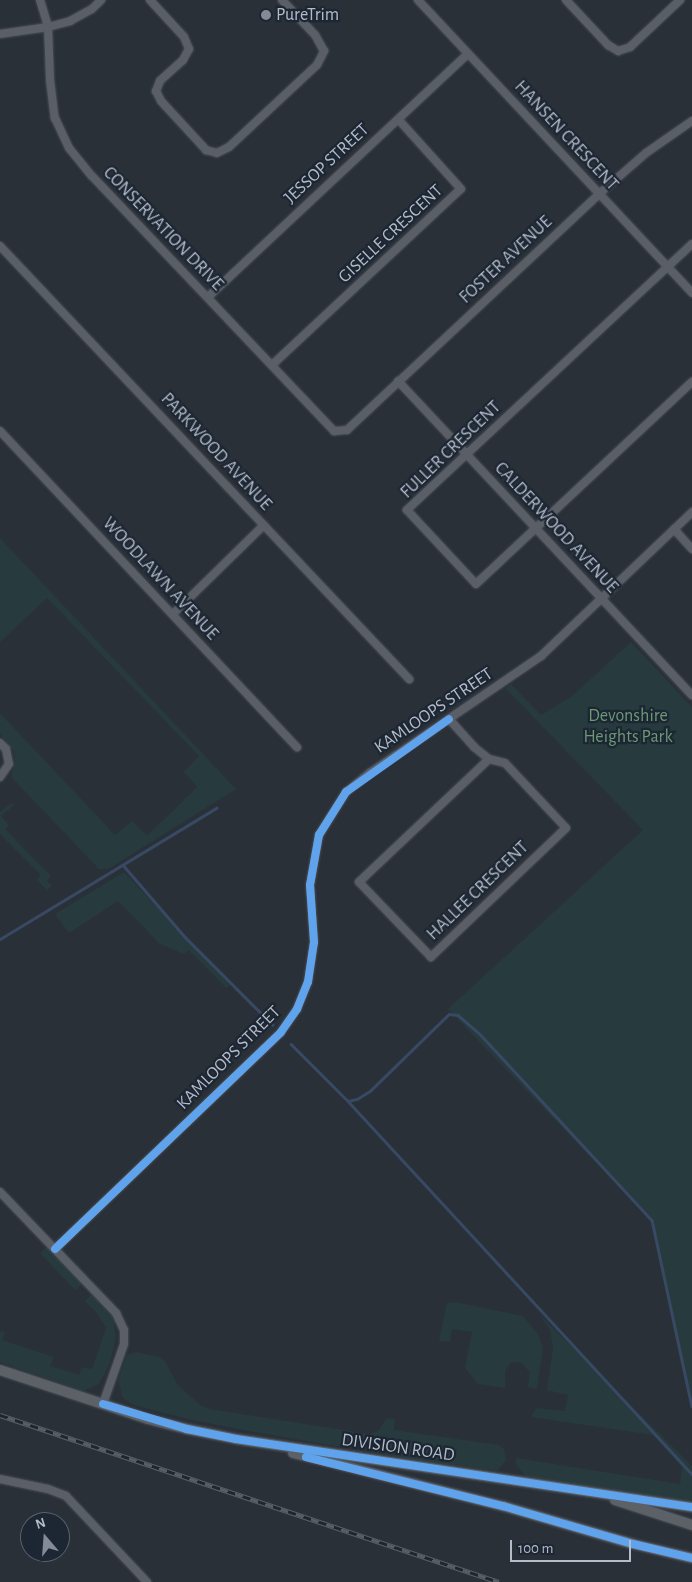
<!DOCTYPE html>
<html>
<head>
<meta charset="utf-8">
<style>
	body { margin:0 }
	#map { position:relative; width:692px; height:1582px; overflow:hidden; background:#2a3038; font-family:"Alegreya Sans",sans-serif }
	div>[style] { position:absolute }
	.green>* { inset:0; background:#273a3e; transform-origin:0 0 }
	.stream>* { height:2.5px; margin:-1.25px; padding:0 1.25px; transform-origin:1.25px; border-radius:1.25px; background:#384963 }
	.roads { filter:drop-shadow(0 0 1px #484c53) drop-shadow(0 0 1px #484c53) }
	.minor>* { height:8px; margin:-4px; padding:0 4px; transform-origin:4px; border-radius:4px; background:#5a5e66 }
	.major>* { height:10px; margin:-5px; padding:0 5px; transform-origin:5px; border-radius:5px; background:#5c6168 }
	.rail>* { height:4.5px; margin-top:-2.25px; transform-origin:0; background:repeating-linear-gradient(90deg,#1d2633 0 8px,#595d64 0 16px); box-sizing:border-box; border-block:1px solid #595d64 }
	.cycleway>* { height:8px; margin:-4px; padding:0 4px; transform-origin:4px; border-radius:4px; background:#60a3ed }
	.dots>* { width:14px; height:14px; translate:-50% -50%; box-sizing:border-box; border:2px solid #1d2633; border-radius:50% }
	span { translate:-50% -50%; white-space:nowrap; text-align:center; line-height:1.15; -webkit-text-stroke:4.5px #1d2633; paint-order:stroke }
	.poi-label { font-size:18px; color:#b4bcc9 }
	.left { translate:0 -50%; text-align:left }
	.street-label { font-size:18px; color:#b4bcc9 }
	.park-label { font-size:18px; color:#6b9a76 }
	.north { position:absolute; left:20px; top:1512px; width:50px; height:50px; box-sizing:border-box; background:#1d2633; border:1px solid #59626f; border-radius:50%; rotate:342deg; font-size:14px; font-weight:700; line-height:20px; text-align:center; color:#b4bcc9 }
	.north::after { content:''; display:block; margin:auto; width:18px; height:22px; background:#848b96; clip-path:polygon(50% 0,100% 100%,50% 72%,0 100%) }
	.scale { position:absolute; left:510px; top:1540px; width:121px; height:22px; box-sizing:border-box; border:2px solid #b4bcc9; border-top:0; padding-left:6px; font-size:15px; line-height:18px; white-space:nowrap; color:#b4bcc9; -webkit-text-stroke:4px #1d2633; paint-order:stroke }
</style>
</head>
<body>
<div id="map">
	<div class="green">
		<i style="clip-path:polygon(0 538px,236px 789px,108px 869px,99px 869px,14px 780px,11px 776px,15px 763px,14px 752px,0 734px,0 713px,115px 835px,132px 821px,147px 836px,197px 787px,184px 772px,199px 756px,47px 598px,0 642px)"></i>
		<i style="clip-path:polygon(631px 642px,692px 707px,692px 1407px,652px 1221px,448px 1009px,643px 830px,505px 688px,511px 684px,541px 715px,571px 697px)"></i>
		<i style="clip-path:polygon(16px 803px,1px 816px,9px 825px,5px 829px,51px 876px,47px 881px,52px 886px,47px 890px,37px 880px,41px 875px,0 834px,0 812px,10px 804px)"></i>
		<i style="clip-path:polygon(124px 872px,230px 985px,226px 988px,189px 950px,184px 954px,160px 944px,118px 901px,69px 933px,55px 914px)"></i>
		<i style="left:47px;top:1247px;width:51px;height:9px;rotate:47deg"></i>
		<i style="clip-path:polygon(92px 1294px,113px 1318px,116px 1337px,110px 1363px,99px 1384px,83px 1391px,0 1362px,0 1331px,5px 1332px,2px 1340px,54px 1357px,50px 1366px,79px 1375px,82px 1367px,92px 1369px,106px 1328px,97px 1313px,85px 1301px)"></i>
		<i style="clip-path:polygon(455px 1302px,523px 1316px,538px 1334px,543px 1348px,537px 1389px,528px 1387px,530px 1372px,520px 1362px,510px 1363px,505px 1371px,505px 1388px,478px 1384px,465px 1368px,472px 1332px,452px 1329px,450px 1342px,439px 1341px,447px 1303px)"></i>
		<i style="clip-path:polygon(539px 1314px,692px 1466px,692px 1504px,525px 1476px,516px 1464px,516px 1458px,680px 1484px,682px 1467px,653px 1435px,531px 1417px,536px 1408px,565px 1411px,568px 1395px,547px 1390px,553px 1348px,550px 1330px)"></i>
		<i style="clip-path:polygon(135px 1352px,160px 1357px,166px 1363px,177px 1384px,200px 1405px,210px 1409px,370px 1434px,379px 1430px,386px 1419px,392px 1418px,395px 1420px,394px 1430px,499px 1445px,504px 1449px,506px 1460px,497px 1471px,418px 1460px,271px 1435px,192px 1420px,133px 1405px,123px 1398px,118px 1380px,127px 1355px)"></i>
	</div>
	<div class="stream">
		<i style="left:124px;top:866px;width:94px;rotate:49.3deg"></i>
		<i style="left:185px;top:937px;width:124px;rotate:45deg"></i>
		<i style="left:0;top:939px;width:253px;rotate:-31.2deg"></i>
		<i style="left:291px;top:1044px;width:81px;rotate:45deg"></i>
		<i style="left:348px;top:1101px;width:9px;rotate:-13deg"></i>
		<i style="left:357px;top:1099px;width:15px;rotate:-32deg"></i>
		<i style="left:370px;top:1091px;width:110px;rotate:-44.3deg"></i>
		<i style="left:449px;top:1014px;width:9px;rotate:6deg"></i>
		<i style="left:458px;top:1015px;width:30px;rotate:41deg"></i>
		<i style="left:481px;top:1035px;width:252px;rotate:47.3deg"></i>
		<i style="left:652px;top:1220px;width:190px;rotate:77.9deg"></i>
		<i style="left:348px;top:1101px;width:507px;rotate:47.32deg"></i>
	</div>
	<div class="roads">
		<div class="minor">
			<i style="left:40px;top:0;width:28px;rotate:73deg"></i>
			<i style="left:48px;top:27px;width:53px;rotate:87.8deg"></i>
			<i style="left:50px;top:80px;width:38px;rotate:83deg"></i>
			<i style="left:55px;top:118px;width:33px;rotate:65deg"></i>
			<i style="left:69px;top:148px;width:36px;rotate:51deg"></i>
			<i style="left:92px;top:176px;width:352px;rotate:46.5deg"></i>
			<i style="left:334px;top:431px;width:13px;rotate:-4deg"></i>
			<i style="left:347px;top:430px;width:345px;rotate:-43.1deg"></i>
			<i style="left:599px;top:194px;width:62px;rotate:-41.1deg"></i>
			<i style="left:646px;top:153px;width:56px;rotate:-34.8deg"></i>
			<i style="left:150px;top:0;width:50px;rotate:47.4deg"></i>
			<i style="left:184px;top:37px;width:13px;rotate:67deg"></i>
			<i style="left:189px;top:49px;width:13px;rotate:119deg"></i>
			<i style="left:183px;top:60px;width:31px;rotate:138deg"></i>
			<i style="left:160px;top:81px;width:11px;rotate:112deg"></i>
			<i style="left:156px;top:91px;width:11px;rotate:63deg"></i>
			<i style="left:161px;top:101px;width:67px;rotate:47.4deg"></i>
			<i style="left:206px;top:150px;width:11px;rotate:15deg"></i>
			<i style="left:217px;top:153px;width:13px;rotate:-27deg"></i>
			<i style="left:229px;top:147px;width:120px;rotate:-43deg"></i>
			<i style="left:317px;top:65px;width:16px;rotate:-63deg"></i>
			<i style="left:324px;top:51px;width:18px;rotate:-119deg"></i>
			<i style="left:315px;top:35px;width:48px;rotate:-133.3deg"></i>
			<i style="left:418px;top:0;width:401px;rotate:46.9deg"></i>
			<i style="left:566px;top:0;width:62px;rotate:47deg"></i>
			<i style="left:608px;top:45px;width:12px;rotate:31deg"></i>
			<i style="left:618px;top:51px;width:13px;rotate:-18deg"></i>
			<i style="left:630px;top:47px;width:69px;rotate:-43.2deg"></i>
			<i style="left:0;top:34px;width:49px;rotate:-8.3deg"></i>
			<i style="left:48px;top:27px;width:23px;rotate:-15deg"></i>
			<i style="left:70px;top:21px;width:25px;rotate:-29deg"></i>
			<i style="left:92px;top:9px;width:13px;rotate:-45deg"></i>
			<i style="left:692px;top:244px;width:390px;rotate:137deg"></i>
			<i style="left:407px;top:510px;width:101px;rotate:47deg"></i>
			<i style="left:476px;top:584px;width:296px;rotate:-43.1deg"></i>
			<i style="left:0;top:246px;width:596px;rotate:46.63deg"></i>
			<i style="left:208px;top:297px;width:356px;rotate:-43.1deg"></i>
			<i style="left:272px;top:365px;width:258px;rotate:-43deg"></i>
			<i style="left:461px;top:189px;width:94px;rotate:-132deg"></i>
			<i style="left:398px;top:381px;width:430px;rotate:46.9deg"></i>
			<i style="left:0;top:431px;width:434px;rotate:46.8deg"></i>
			<i style="left:674px;top:529px;width:27px;rotate:48deg"></i>
			<i style="left:173px;top:614px;width:127px;rotate:-44.4deg"></i>
			<i style="left:449px;top:719px;width:38px;rotate:48deg"></i>
			<i style="left:474px;top:747px;width:19px;rotate:39deg"></i>
			<i style="left:489px;top:759px;width:16px;rotate:14deg"></i>
			<i style="left:505px;top:763px;width:89px;rotate:46.8deg"></i>
			<i style="left:566px;top:828px;width:187px;rotate:136.3deg"></i>
			<i style="left:431px;top:957px;width:104px;rotate:-133.8deg"></i>
			<i style="left:359px;top:882px;width:179px;rotate:-43.4deg"></i>
			<i style="left:0;top:743px;width:8px;rotate:45deg"></i>
			<i style="left:6px;top:749px;width:15px;rotate:79deg"></i>
			<i style="left:9px;top:764px;width:16px;rotate:125deg"></i>
			<i style="left:0;top:1192px;width:168px;rotate:46.2deg"></i>
			<i style="left:116px;top:1313px;width:19px;rotate:65deg"></i>
			<i style="left:124px;top:1330px;width:14px;rotate:90deg"></i>
			<i style="left:124px;top:1344px;width:64px;rotate:109.3deg"></i>
			<i style="left:55px;top:1249px;width:313px;rotate:-43.8deg"></i>
			<i style="left:281px;top:1032px;width:28px;rotate:-55deg"></i>
			<i style="left:297px;top:1009px;width:29px;rotate:-68deg"></i>
			<i style="left:308px;top:982px;width:40px;rotate:-81.5deg"></i>
			<i style="left:314px;top:942px;width:57px;rotate:-94deg"></i>
			<i style="left:310px;top:885px;width:51px;rotate:-79.8deg"></i>
			<i style="left:319px;top:835px;width:51px;rotate:-57.9deg"></i>
			<i style="left:346px;top:792px;width:32px;rotate:-39deg"></i>
			<i style="left:371px;top:772px;width:206px;rotate:-34.3deg"></i>
			<i style="left:541px;top:656px;width:209px;rotate:-43.6deg"></i>
			<i style="left:0;top:1479px;width:49px;rotate:11.8deg"></i>
			<i style="left:48px;top:1489px;width:19px;rotate:21deg"></i>
			<i style="left:66px;top:1496px;width:118px;rotate:46.7deg"></i>
		</div>
		<div class="major">
			<i style="left:0;top:1370px;width:156px;rotate:18.3deg"></i>
			<i style="left:148px;top:1419px;width:40px;rotate:14.4deg"></i>
			<i style="left:187px;top:1429px;width:50px;rotate:11.5deg"></i>
			<i style="left:236px;top:1439px;width:461px;rotate:8.5deg"></i>
			<i style="left:293px;top:1453px;width:217px;rotate:14.2deg"></i>
			<i style="left:503px;top:1506px;width:135px;rotate:16.3deg"></i>
			<i style="left:633px;top:1544px;width:61px;rotate:13.3deg"></i>
			<i style="left:615px;top:1500px;width:81px;rotate:18deg"></i>
		</div>
	</div>
	<div class="rail">
		<i style="left:0;top:1415px;width:526px;rotate:18.5deg"></i>
	</div>
	<div class="cycleway">
		<i style="left:55px;top:1249px;width:313px;rotate:-43.8deg"></i>
		<i style="left:281px;top:1032px;width:28px;rotate:-55deg"></i>
		<i style="left:297px;top:1009px;width:29px;rotate:-68deg"></i>
		<i style="left:308px;top:982px;width:40px;rotate:-81.5deg"></i>
		<i style="left:314px;top:942px;width:57px;rotate:-94deg"></i>
		<i style="left:310px;top:885px;width:51px;rotate:-79.8deg"></i>
		<i style="left:319px;top:835px;width:51px;rotate:-57.9deg"></i>
		<i style="left:346px;top:792px;width:126px;rotate:-35.3deg"></i>
		<i style="left:103px;top:1404px;width:88px;rotate:16.6deg"></i>
		<i style="left:187px;top:1429px;width:50px;rotate:11.5deg"></i>
		<i style="left:236px;top:1439px;width:461px;rotate:8.5deg"></i>
		<i style="left:306px;top:1457px;width:203px;rotate:14deg"></i>
		<i style="left:503px;top:1506px;width:135px;rotate:16.3deg"></i>
		<i style="left:633px;top:1544px;width:61px;rotate:13.3deg"></i>
	</div>
	<div class="dots">
		<i style="left:266px;top:15px;background:#848b96"></i>
	</div>
	<div class="poi-label">
		<span class="left" style="left:276px;top:15px">PureTrim</span>
	</div>
	<div class="street-label">
		<span style="left:566px;top:136px;rotate:47deg">HANSEN CRESCENT</span>
		<span style="left:327px;top:164px;rotate:-43deg">JESSOP STREET</span>
		<span style="left:163px;top:229px;rotate:46deg">CONSERVATION DRIVE</span>
		<span style="left:391px;top:234px;rotate:-43deg">GISELLE CRESCENT</span>
		<span style="left:506px;top:260px;rotate:-43deg">FOSTER AVENUE</span>
		<span style="left:451px;top:450px;rotate:-44deg">FULLER CRESCENT</span>
		<span style="left:216px;top:452px;rotate:47deg">PARKWOOD AVENUE</span>
		<span style="left:556px;top:528px;rotate:47deg">CALDERWOOD AVENUE</span>
		<span style="left:160px;top:579px;rotate:47deg">WOODLAWN AVENUE</span>
		<span style="left:434px;top:711px;rotate:-34deg">KAMLOOPS STREET</span>
		<span style="left:478px;top:891px;rotate:-44deg">HALLEE CRESCENT</span>
		<span style="left:229px;top:1058px;rotate:-45deg">KAMLOOPS STREET</span>
		<span style="left:398px;top:1448px;rotate:8deg">DIVISION ROAD</span>
	</div>
	<div class="park-label">
		<span style="left:628px;top:727px">Devonshire<br>Heights Park</span>
	</div>
	<div class="north">N</div>
	<div class="scale">100 m</div>
</div>
</body>
</html>
